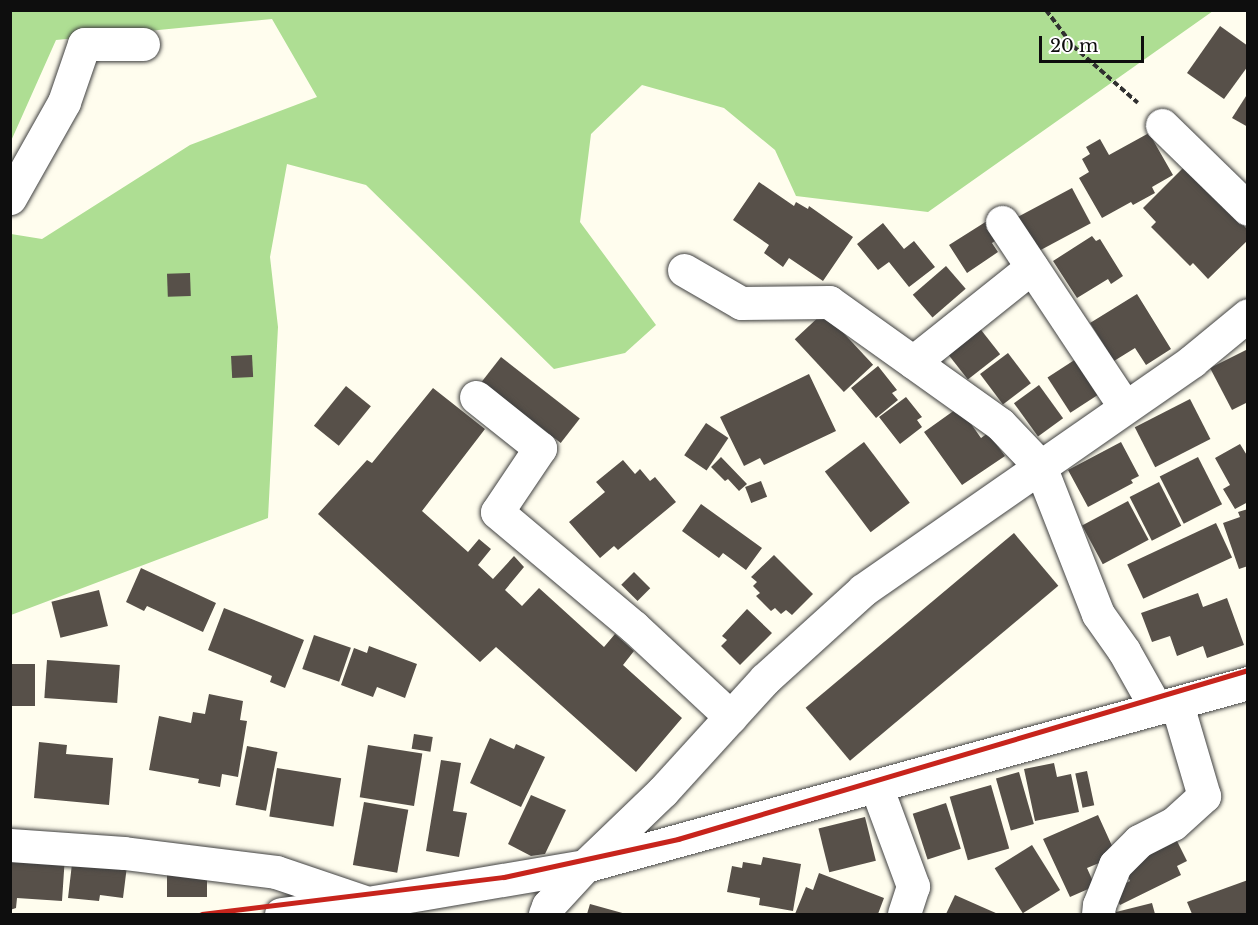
<!DOCTYPE html>
<html>
<head>
<meta charset="utf-8">
<style>
	body { margin:0 }
	#map { position:relative; width:1258px; height:925px; overflow:hidden; background:#fffdee; font-family:"Libre Baskerville",serif }
	div>[style] { position:absolute }
	.forest>* { inset:0; background:#aede93 }
	.building>* { inset:0; background:#575049; transform-origin:0 0 }
	.path>* { height:4px; margin-top:-2px; transform-origin:0; background:repeating-linear-gradient(90deg,#303030 0 6px,transparent 0 9px) }
	.roads { filter:drop-shadow(0 0 2px #414141) drop-shadow(0 0 2px #414141) }
	.minor>* { height:33px; margin:-16.5px; padding:0 16.5px; transform-origin:16.5px; border-radius:16.5px; background:#fff }
	.rail>* { height:4.5px; margin:-2.25px; padding:0 2.25px; transform-origin:2.25px; border-radius:2.25px; background:#c7241c }
	span { translate:-50% -50%; white-space:nowrap; text-align:center; line-height:1.15; -webkit-text-stroke:6px #fff; paint-order:stroke }
	.frame { position:absolute; inset:0; border:12px solid #0e0e0e; pointer-events:none }
	.scale { position:absolute; left:1039px; top:36px; width:105px; height:27px; box-sizing:border-box; border:3px solid #0e0e0e; border-top:0; padding-left:8px; font-size:18px; line-height:21px; white-space:nowrap; color:#0e0e0e; -webkit-text-stroke:4px #fff; paint-order:stroke }
</style>
</head>
<body>
<div id="map">
	<div class="forest">
		<i style="clip-path:polygon(11px 11px,1213px 11px,928px 212px,796px 196px,775px 150px,724px 108px,642px 85px,591px 134px,580px 222px,656px 325px,625px 353px,554px 369px,366px 185px,287px 164px,270px 257px,278px 327px,268px 518px,11px 615px,11px 234px,42px 239px,190px 145px,317px 97px,272px 19px,56px 40px,11px 141px)"></i>
	</div>
	<div class="building">
		<i style="clip-path:polygon(1220px 26px,1248px 46px,1248px 66px,1224px 99px,1187px 73px)"></i>
		<i style="clip-path:polygon(1248px 93px,1248px 127px,1232px 118px)"></i>
		<i style="clip-path:polygon(1149px 133px,1173px 175px,1152px 187px,1155px 193px,1133px 205px,1131px 202px,1102px 218px,1079px 178px,1089px 172px,1082px 159px,1090px 154px,1086px 147px,1100px 139px,1109px 155px)"></i>
		<i style="clip-path:polygon(1185px 166px,1248px 230px,1248px 240px,1208px 279px,1193px 263px,1190px 266px,1151px 227px,1156px 222px,1143px 208px)"></i>
		<i style="clip-path:polygon(759px 182px,794px 206px,796px 202px,808px 209px,809px 206px,853px 237px,823px 281px,789px 258px,783px 267px,764px 253px,769px 245px,733px 220px)"></i>
		<i style="left:1072px;top:188px;width:40px;height:61px;rotate:62deg"></i>
		<i style="clip-path:polygon(987px 221px,998px 239px,992px 243px,998px 252px,967px 273px,949px 245px)"></i>
		<i style="clip-path:polygon(883px 223px,904px 249px,914px 241px,935px 267px,909px 287px,889px 262px,878px 270px,857px 244px)"></i>
		<i style="clip-path:polygon(1092px 236px,1096px 241px,1100px 239px,1123px 276px,1111px 284px,1108px 279px,1077px 298px,1053px 261px)"></i>
		<i style="left:946px;top:266px;width:30px;height:44px;rotate:49deg"></i>
		<i style="left:190px;top:273px;width:23px;height:23px;rotate:88deg"></i>
		<i style="clip-path:polygon(1137px 294px,1171px 349px,1146px 365px,1135px 348px,1114px 361px,1090px 323px)"></i>
		<i style="left:824px;top:312px;width:72px;height:40px;rotate:47deg"></i>
		<i style="left:978px;top:326px;width:36px;height:41px;rotate:52deg"></i>
		<i style="clip-path:polygon(1248px 349px,1248px 402px,1232px 410px,1210px 368px)"></i>
		<i style="left:1008px;top:353px;width:38px;height:35px;rotate:53deg"></i>
		<i style="left:252px;top:355px;width:22px;height:21px;rotate:87deg"></i>
		<i style="left:501px;top:357px;width:100px;height:31px;rotate:38deg"></i>
		<i style="left:1076px;top:359px;width:42px;height:34px;rotate:57deg"></i>
		<i style="clip-path:polygon(878px 366px,897px 390px,892px 393px,898px 400px,876px 418px,851px 388px)"></i>
		<i style="clip-path:polygon(809px 374px,836px 431px,764px 465px,760px 458px,744px 466px,720px 417px)"></i>
		<i style="left:1039px;top:385px;width:41px;height:31px;rotate:54deg"></i>
		<i style="left:346px;top:386px;width:32px;height:51px;rotate:39deg"></i>
		<i style="clip-path:polygon(433px 388px,485px 429px,422px 511px,468px 552px,479px 539px,491px 549px,478px 565px,493px 579px,514px 556px,524px 567px,505px 590px,522px 606px,539px 588px,604px 647px,615px 634px,634px 651px,623px 665px,682px 718px,636px 772px,496px 647px,480px 662px,318px 514px,367px 460px,372px 463px)"></i>
		<i style="clip-path:polygon(906px 397px,922px 417px,917px 420px,922px 427px,900px 444px,879px 417px)"></i>
		<i style="left:1190px;top:399px;width:45px;height:62px;rotate:63deg"></i>
		<i style="clip-path:polygon(959px 407px,981px 438px,988px 433px,1005px 456px,962px 485px,924px 432px)"></i>
		<i style="left:706px;top:423px;width:27px;height:39px;rotate:34deg"></i>
		<i style="left:864px;top:442px;width:76px;height:49px;rotate:53deg"></i>
		<i style="clip-path:polygon(1121px 442px,1139px 476px,1131px 480px,1133px 483px,1088px 507px,1068px 470px)"></i>
		<i style="clip-path:polygon(1240px 444px,1248px 457px,1248px 502px,1235px 509px,1223px 489px,1230px 485px,1215px 458px)"></i>
		<i style="clip-path:polygon(721px 457px,747px 484px,739px 491px,728px 479px,725px 481px,711px 467px)"></i>
		<i style="left:1198px;top:457px;width:53px;height:43px;rotate:63deg"></i>
		<i style="clip-path:polygon(623px 460px,635px 474px,640px 469px,650px 481px,655px 477px,676px 502px,618px 550px,614px 546px,600px 558px,569px 522px,605px 492px,596px 482px)"></i>
		<i style="left:761px;top:481px;width:17px;height:17px;rotate:69deg"></i>
		<i style="left:1159px;top:482px;width:49px;height:33px;rotate:63deg"></i>
		<i style="left:1128px;top:501px;width:44px;height:52px;rotate:62deg"></i>
		<i style="clip-path:polygon(701px 504px,762px 548px,746px 570px,723px 553px,719px 558px,682px 531px)"></i>
		<i style="clip-path:polygon(1248px 509px,1248px 566px,1239px 569px,1223px 523px,1240px 517px,1238px 512px)"></i>
		<i style="left:1216px;top:523px;width:38px;height:98px;rotate:65deg"></i>
		<i style="left:1014px;top:533px;width:69px;height:272px;rotate:50deg"></i>
		<i style="clip-path:polygon(774px 555px,813px 594px,792px 615px,786px 610px,781px 614px,775px 608px,771px 611px,756px 596px,760px 593px,753px 586px,757px 582px,751px 577px)"></i>
		<i style="clip-path:polygon(141px 568px,216px 603px,203px 632px,147px 606px,144px 611px,126px 602px)"></i>
		<i style="left:634px;top:572px;width:23px;height:18px;rotate:45deg"></i>
		<i style="left:99px;top:590px;width:37px;height:49px;rotate:76deg"></i>
		<i style="clip-path:polygon(1198px 593px,1203px 607px,1227px 598px,1244px 645px,1207px 658px,1203px 646px,1177px 656px,1170px 636px,1152px 642px,1141px 613px)"></i>
		<i style="clip-path:polygon(224px 608px,304px 640px,285px 688px,270px 682px,272px 676px,208px 650px)"></i>
		<i style="clip-path:polygon(747px 609px,772px 633px,740px 665px,721px 646px,727px 640px,722px 636px)"></i>
		<i style="left:314px;top:635px;width:39px;height:36px;rotate:19deg"></i>
		<i style="clip-path:polygon(369px 646px,417px 664px,405px 698px,377px 687px,373px 697px,341px 685px,354px 648px,367px 653px)"></i>
		<i style="left:47px;top:660px;width:73px;height:38px;rotate:4deg"></i>
		<i style="left:10px;top:664px;width:25px;height:42px"></i>
		<i style="clip-path:polygon(209px 694px,243px 701px,240px 720px,247px 721px,238px 777px,222px 774px,220px 787px,198px 783px,199px 779px,149px 770px,159px 716px,191px 723px,193px 712px,205px 714px)"></i>
		<i style="left:414px;top:734px;width:19px;height:15px;rotate:9deg"></i>
		<i style="clip-path:polygon(490px 738px,514px 749px,516px 744px,545px 757px,521px 807px,470px 783px)"></i>
		<i style="clip-path:polygon(39px 742px,67px 745px,66px 754px,113px 758px,109px 805px,34px 798px)"></i>
		<i style="left:368px;top:745px;width:55px;height:53px;rotate:9deg"></i>
		<i style="left:247px;top:746px;width:31px;height:60px;rotate:11deg"></i>
		<i style="clip-path:polygon(441px 760px,461px 763px,453px 811px,467px 813px,459px 857px,426px 851px)"></i>
		<i style="clip-path:polygon(1054px 763px,1057px 777px,1071px 774px,1079px 812px,1035px 821px,1024px 769px)"></i>
		<i style="left:277px;top:768px;width:65px;height:49px;rotate:9deg"></i>
		<i style="left:1087px;top:771px;width:35px;height:12px;rotate:78deg"></i>
		<i style="left:1019px;top:772px;width:54px;height:24px;rotate:74deg"></i>
		<i style="left:991px;top:785px;width:66px;height:43px;rotate:74deg"></i>
		<i style="clip-path:polygon(531px 795px,566px 810px,545px 854px,531px 856px,508px 844px)"></i>
		<i style="left:364px;top:802px;width:45px;height:64px;rotate:10deg"></i>
		<i style="left:946px;top:803px;width:48px;height:35px;rotate:72deg"></i>
		<i style="clip-path:polygon(1098px 815px,1113px 848px,1109px 859px,1087px 868px,1095px 886px,1070px 897px,1043px 839px)"></i>
		<i style="left:865px;top:817px;width:45px;height:48px;rotate:76deg"></i>
		<i style="clip-path:polygon(1176px 839px,1187px 861px,1177px 866px,1181px 875px,1120px 905px,1112px 890px,1130px 881px,1123px 866px)"></i>
		<i style="left:1032px;top:845px;width:53px;height:44px;rotate:58deg"></i>
		<i style="clip-path:polygon(73px 855px,127px 866px,123px 898px,100px 895px,99px 901px,68px 898px)"></i>
		<i style="clip-path:polygon(65px 856px,62px 901px,17px 898px,16px 908px,10px 910px,10px 860px)"></i>
		<i style="clip-path:polygon(763px 857px,801px 864px,793px 911px,759px 905px,760px 898px,727px 892px,732px 866px,742px 868px,743px 862px,761px 865px)"></i>
		<i style="left:167px;top:869px;width:40px;height:28px"></i>
		<i style="clip-path:polygon(819px 873px,884px 898px,878px 914px,795px 914px,806px 887px,813px 890px)"></i>
		<i style="clip-path:polygon(1248px 880px,1248px 914px,1192px 914px,1187px 902px)"></i>
		<i style="clip-path:polygon(955px 895px,998px 914px,946px 914px)"></i>
		<i style="clip-path:polygon(1152px 903px,1155px 914px,1116px 914px,1116px 912px)"></i>
		<i style="clip-path:polygon(590px 904px,626px 914px,587px 914px)"></i>
	</div>
	<div class="path">
		<i style="left:1046px;top:10px;width:45px;rotate:53.1deg"></i>
		<i style="left:1073px;top:46px;width:86px;rotate:41.2deg"></i>
	</div>
	<div class="roads">
		<div class="minor">
			<i style="left:1162px;top:125px;width:120px;rotate:44.3deg"></i>
			<i style="left:10px;top:198px;width:110px;rotate:-60.6deg"></i>
			<i style="left:64px;top:102px;width:61px;rotate:-71deg"></i>
			<i style="left:84px;top:44px;width:59px"></i>
			<i style="left:1002px;top:222px;width:222px;rotate:56.4deg"></i>
			<i style="left:684px;top:270px;width:66px;rotate:30.1deg"></i>
			<i style="left:741px;top:303px;width:88px;rotate:-0.7deg"></i>
			<i style="left:829px;top:302px;width:210px;rotate:35.5deg"></i>
			<i style="left:1000px;top:424px;width:58px;rotate:46.4deg"></i>
			<i style="left:1040px;top:466px;width:159px;rotate:68.6deg"></i>
			<i style="left:1098px;top:614px;width:45px;rotate:54.9deg"></i>
			<i style="left:1124px;top:651px;width:65px;rotate:60.7deg"></i>
			<i style="left:913px;top:362px;width:152px;rotate:-38.6deg"></i>
			<i style="left:476px;top:397px;width:82px;rotate:38.6deg"></i>
			<i style="left:540px;top:448px;width:77px;rotate:123.9deg"></i>
			<i style="left:497px;top:512px;width:179px;rotate:40deg"></i>
			<i style="left:634px;top:627px;width:132px;rotate:42.9deg"></i>
			<i style="left:876px;top:786px;width:107px;rotate:69.7deg"></i>
			<i style="left:913px;top:886px;width:29px;rotate:108deg"></i>
			<i style="left:10px;top:845px;width:114px;rotate:4deg"></i>
			<i style="left:124px;top:853px;width:153px;rotate:7.1deg"></i>
			<i style="left:276px;top:872px;width:91px;rotate:18.6deg"></i>
			<i style="left:281px;top:914px;width:88px;rotate:-7.2deg"></i>
			<i style="left:368px;top:903px;width:220px;rotate:-9.7deg"></i>
			<i style="left:585px;top:866px;width:688px;rotate:-15.43deg"></i>
			<i style="left:545px;top:914px;width:9px;rotate:-69deg"></i>
			<i style="left:548px;top:906px;width:54px;rotate:-47.2deg"></i>
			<i style="left:585px;top:866px;width:108px;rotate:-43.9deg"></i>
			<i style="left:663px;top:791px;width:151px;rotate:-47.7deg"></i>
			<i style="left:765px;top:679px;width:132px;rotate:-42.2deg"></i>
			<i style="left:863px;top:590px;width:401px;rotate:-34.8deg"></i>
			<i style="left:1192px;top:361px;width:72px;rotate:-39.4deg"></i>
			<i style="left:1098px;top:914px;width:9px;rotate:-84deg"></i>
			<i style="left:1099px;top:905px;width:43px;rotate:-68.2deg"></i>
			<i style="left:1115px;top:865px;width:34px;rotate:-45deg"></i>
			<i style="left:1139px;top:841px;width:38px;rotate:-27deg"></i>
			<i style="left:1173px;top:824px;width:42px;rotate:-42.1deg"></i>
			<i style="left:1204px;top:796px;width:96px;rotate:-106.4deg"></i>
		</div>
	</div>
	<div class="rail">
		<i style="left:202px;top:914px;width:304px;rotate:-7deg"></i>
		<i style="left:504px;top:877px;width:178px;rotate:-12.3deg"></i>
		<i style="left:678px;top:839px;width:595px;rotate:-16.51deg"></i>
	</div>
	<div class="frame"></div>
	<div class="scale">20 m</div>
</div>
</body>
</html>
